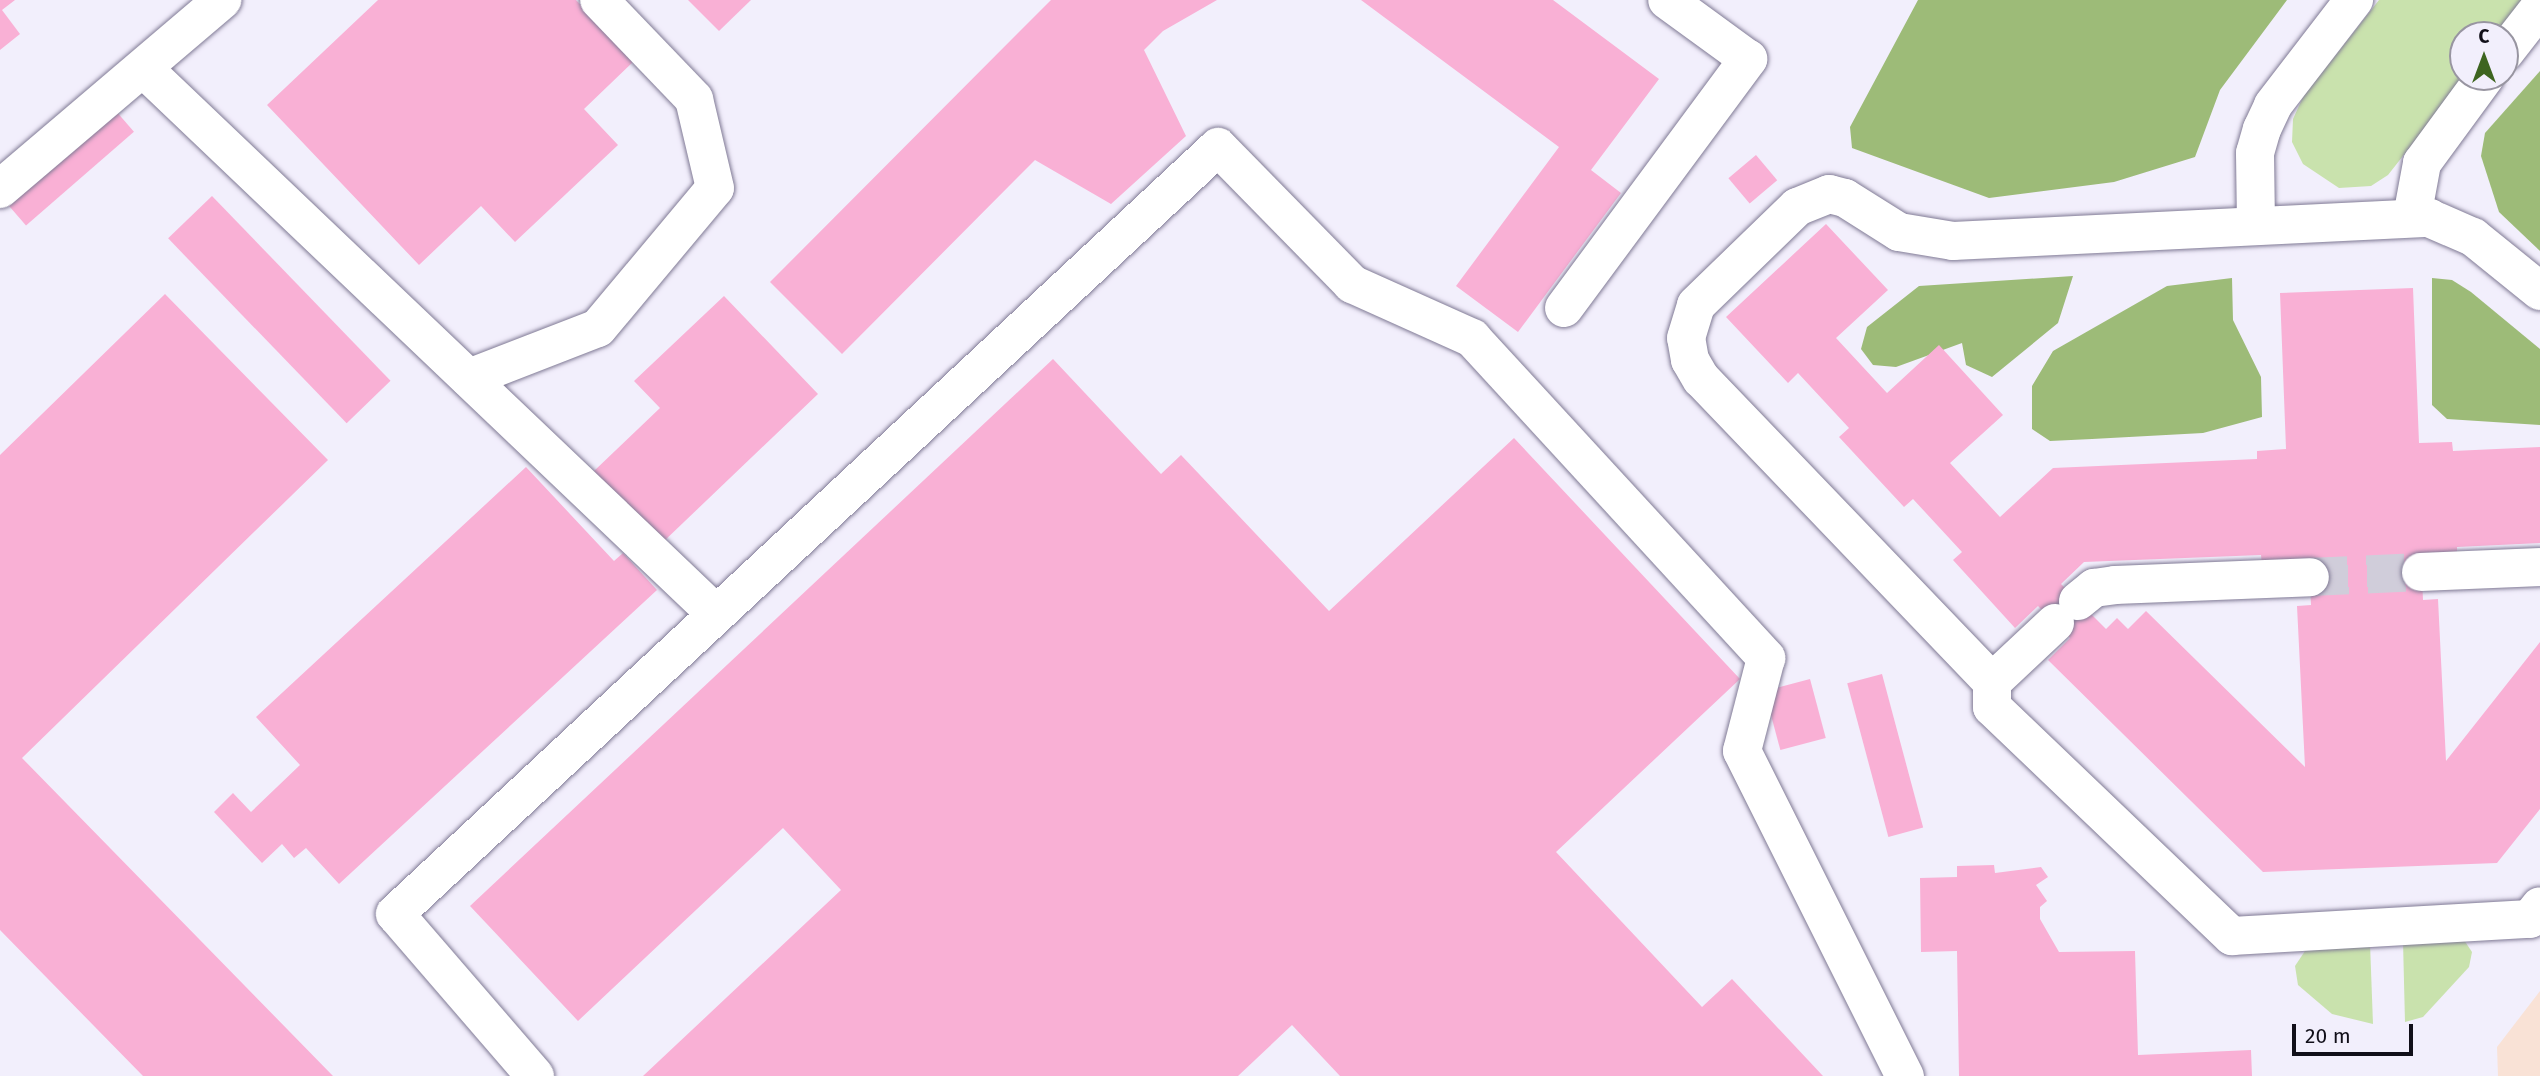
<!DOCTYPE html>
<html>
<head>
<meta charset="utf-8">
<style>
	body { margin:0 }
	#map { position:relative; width:2540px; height:1076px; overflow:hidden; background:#f2effc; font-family:"Fira Sans",sans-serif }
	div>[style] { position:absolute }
	.commercial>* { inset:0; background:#f9e2d6 }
	.green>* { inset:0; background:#c9e2ad }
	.forest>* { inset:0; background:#9dbb78 }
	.building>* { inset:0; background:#f9b0d5; transform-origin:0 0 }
	.minor-tunnel>* { height:38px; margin-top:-19px; transform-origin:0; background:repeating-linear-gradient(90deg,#d0cdda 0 38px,transparent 0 57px) }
	.roads { filter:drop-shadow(0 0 2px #807a95) drop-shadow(0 0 2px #807a95) }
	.minor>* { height:38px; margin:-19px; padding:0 19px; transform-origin:19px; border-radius:19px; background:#fff }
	span { translate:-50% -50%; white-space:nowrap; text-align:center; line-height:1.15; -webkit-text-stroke:5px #f2effc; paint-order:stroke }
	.north { position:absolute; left:2449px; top:21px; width:70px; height:70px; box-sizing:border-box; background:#f2effc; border:2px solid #9895a1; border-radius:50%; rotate:0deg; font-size:19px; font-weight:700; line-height:28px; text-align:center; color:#110f19 }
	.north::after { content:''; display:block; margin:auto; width:24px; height:32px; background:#3e6520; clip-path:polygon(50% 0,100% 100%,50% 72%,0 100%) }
	.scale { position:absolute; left:2292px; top:1024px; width:121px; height:32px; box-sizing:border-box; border:4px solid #110f19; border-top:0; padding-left:9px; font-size:21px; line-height:24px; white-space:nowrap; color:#110f19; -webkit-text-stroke:5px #f2effc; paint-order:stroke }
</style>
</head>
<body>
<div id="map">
	<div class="commercial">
		<i style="clip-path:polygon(2540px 991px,2540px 1076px,2498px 1076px,2497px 1047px)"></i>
	</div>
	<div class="green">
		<i style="clip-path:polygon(2379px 0,2525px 0,2498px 35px,2463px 35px,2465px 77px,2388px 175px,2371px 186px,2339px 188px,2303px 164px,2292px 142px,2293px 119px,2303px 97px)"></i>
		<i style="clip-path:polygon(2464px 940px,2472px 952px,2469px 967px,2423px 1017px,2405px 1022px,2403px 941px)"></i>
		<i style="clip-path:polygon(2370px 943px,2373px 1024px,2332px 1014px,2298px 985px,2295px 966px,2305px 951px)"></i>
	</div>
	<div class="forest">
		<i style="clip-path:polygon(1918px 0,2287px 0,2220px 90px,2195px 157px,2114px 182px,1989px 198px,1852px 148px,1850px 127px)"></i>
		<i style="clip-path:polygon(2540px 71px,2540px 251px,2499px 212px,2481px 156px,2485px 133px)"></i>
		<i style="clip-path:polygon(2073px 276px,2058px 323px,1992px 377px,1966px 365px,1962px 343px,1896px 367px,1873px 365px,1861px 349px,1867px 327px,1919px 286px)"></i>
		<i style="clip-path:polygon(2232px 278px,2233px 320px,2261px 377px,2262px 417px,2203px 433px,2092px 439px,2050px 441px,2032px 429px,2032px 386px,2053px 351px,2167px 286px)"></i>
		<i style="clip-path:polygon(2432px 278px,2452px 280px,2471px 292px,2540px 349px,2540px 425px,2447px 419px,2432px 405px)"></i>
	</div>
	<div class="building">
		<i style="clip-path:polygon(0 0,15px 0,2px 10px,20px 34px,0 50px)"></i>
		<i style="clip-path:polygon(378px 0,576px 0,634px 61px,584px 109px,618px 145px,515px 242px,481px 206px,419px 265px,267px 105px)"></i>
		<i style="clip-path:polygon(688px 0,751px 0,719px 31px)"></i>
		<i style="clip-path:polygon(1051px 0,1217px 0,1163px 31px,1144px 50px,1186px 136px,1111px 204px,1035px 160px,842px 354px,770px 282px)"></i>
		<i style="clip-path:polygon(1361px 0,1553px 0,1659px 79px,1591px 170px,1621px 193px,1518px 332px,1456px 286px,1559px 147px)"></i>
		<i style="left:109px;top:103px;width:38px;height:143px;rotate:49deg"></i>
		<i style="left:1756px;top:155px;width:33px;height:36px;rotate:50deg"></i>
		<i style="left:212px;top:196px;width:257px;height:61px;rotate:46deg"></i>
		<i style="clip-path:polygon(evenodd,1826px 224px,1888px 290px,1836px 338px,1887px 393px,1939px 345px,2003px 415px,1950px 463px,2000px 517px,2053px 468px,2257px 459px,2257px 451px,2286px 449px,2280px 293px,2413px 288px,2419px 443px,2452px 442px,2453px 451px,2540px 447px,2540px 543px,2457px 547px,2457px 556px,2421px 558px,2423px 600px,2438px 599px,2446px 761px,2540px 642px,2540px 809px,2497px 863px,2263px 872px,2048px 660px,2070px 638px,2038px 606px,2015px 628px,1953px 560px,1962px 552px,1913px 499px,1904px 507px,1839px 437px,1849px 428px,1798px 373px,1788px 383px,1726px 317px,1826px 224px,2261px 555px,2262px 565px,2309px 563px,2311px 605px,2297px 606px,2305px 767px,2146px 611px,2128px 629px,2117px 618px,2106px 629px,2061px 584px,2084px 562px,2261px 555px)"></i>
		<i style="clip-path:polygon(165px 294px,328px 460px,22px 758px,333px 1076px,143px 1076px,0 930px,0 455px)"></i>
		<i style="clip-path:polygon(724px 296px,818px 394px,662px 543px,594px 471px,660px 408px,634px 381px)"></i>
		<i style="clip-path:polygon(1053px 359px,1161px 474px,1181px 455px,1329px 611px,1514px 438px,1740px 679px,1556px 852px,1702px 1007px,1732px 979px,1823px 1076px,1340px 1076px,1292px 1025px,1238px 1076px,643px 1076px,841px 890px,783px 828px,578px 1021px,470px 906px)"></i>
		<i style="clip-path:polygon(526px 467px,614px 561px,623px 553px,657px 590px,339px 884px,306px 848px,294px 858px,282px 844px,262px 863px,214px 812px,233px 793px,251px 812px,300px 765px,256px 717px)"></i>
		<i style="left:1882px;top:674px;width:159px;height:36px;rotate:75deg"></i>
		<i style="left:1810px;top:679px;width:61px;height:47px;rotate:75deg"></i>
		<i style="clip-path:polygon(1994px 865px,1995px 873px,2041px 867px,2048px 877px,2036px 885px,2047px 901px,2040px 907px,2040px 919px,2059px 952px,2135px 951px,2138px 1055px,2251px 1050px,2252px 1076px,1959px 1076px,1957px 951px,1921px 952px,1920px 878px,1957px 877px,1957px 866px)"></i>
	</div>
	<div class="minor-tunnel">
		<i style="left:2310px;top:577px;width:111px;rotate:-2.6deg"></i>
	</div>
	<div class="roads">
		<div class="minor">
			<i style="left:2505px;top:52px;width:57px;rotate:-52.1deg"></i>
			<i style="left:145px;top:70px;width:789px;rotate:43.61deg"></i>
			<i style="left:0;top:189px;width:292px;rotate:-40.4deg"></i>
			<i style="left:2412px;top:217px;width:55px;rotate:-79.5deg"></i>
			<i style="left:2422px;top:163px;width:107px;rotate:-53.8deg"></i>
			<i style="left:2256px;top:225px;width:72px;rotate:-90.8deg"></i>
			<i style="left:2255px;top:153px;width:25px;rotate:-74deg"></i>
			<i style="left:2262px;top:129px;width:26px;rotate:-65deg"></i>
			<i style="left:2273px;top:105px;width:133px;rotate:-52.4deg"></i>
			<i style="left:1564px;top:308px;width:310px;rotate:-53.5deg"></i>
			<i style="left:1748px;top:59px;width:100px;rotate:-143.9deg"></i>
			<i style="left:469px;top:378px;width:138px;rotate:-21.2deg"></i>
			<i style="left:598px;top:328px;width:182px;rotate:-50.1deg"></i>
			<i style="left:715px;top:188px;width:91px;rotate:-103.3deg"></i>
			<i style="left:694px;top:99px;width:137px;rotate:-133.8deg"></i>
			<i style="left:2421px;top:572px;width:119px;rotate:-2.4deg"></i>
			<i style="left:2078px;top:601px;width:21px;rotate:-39deg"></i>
			<i style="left:2094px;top:588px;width:21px;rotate:-8deg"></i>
			<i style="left:2115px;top:585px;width:195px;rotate:-2.3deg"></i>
			<i style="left:2055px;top:623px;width:86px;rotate:136.9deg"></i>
			<i style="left:1992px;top:682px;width:25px;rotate:90deg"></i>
			<i style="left:1992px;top:707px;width:332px;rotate:43.7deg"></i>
			<i style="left:2232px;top:936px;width:298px;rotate:-3.3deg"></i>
			<i style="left:2530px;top:919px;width:16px;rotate:-52deg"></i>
			<i style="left:1992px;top:682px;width:420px;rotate:-133.8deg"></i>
			<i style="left:1701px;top:379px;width:22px;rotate:-120deg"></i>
			<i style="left:1690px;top:360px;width:22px;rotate:-100deg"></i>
			<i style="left:1686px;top:338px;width:34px;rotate:-73deg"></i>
			<i style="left:1696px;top:305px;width:141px;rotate:-44.1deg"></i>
			<i style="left:1797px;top:207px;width:35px;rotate:-22deg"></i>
			<i style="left:1829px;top:194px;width:16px;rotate:14deg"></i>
			<i style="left:1845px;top:198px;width:64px;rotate:32.2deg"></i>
			<i style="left:1899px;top:232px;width:55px;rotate:9.5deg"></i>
			<i style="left:1953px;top:241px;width:477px;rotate:-2.8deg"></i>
			<i style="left:2429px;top:218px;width:48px;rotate:23.4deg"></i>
			<i style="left:2473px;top:237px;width:86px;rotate:38.9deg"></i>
			<i style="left:535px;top:1076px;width:214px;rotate:-130.8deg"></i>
			<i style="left:395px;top:914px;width:1125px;rotate:-42.98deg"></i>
			<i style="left:1218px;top:147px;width:192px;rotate:45.6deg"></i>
			<i style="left:1352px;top:284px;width:132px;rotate:24.2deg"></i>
			<i style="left:1472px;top:338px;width:435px;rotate:47.4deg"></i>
			<i style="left:1766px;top:658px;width:96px;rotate:104.5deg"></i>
			<i style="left:1742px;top:751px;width:364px;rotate:63.4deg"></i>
		</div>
	</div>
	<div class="north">С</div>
	<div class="scale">20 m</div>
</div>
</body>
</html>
